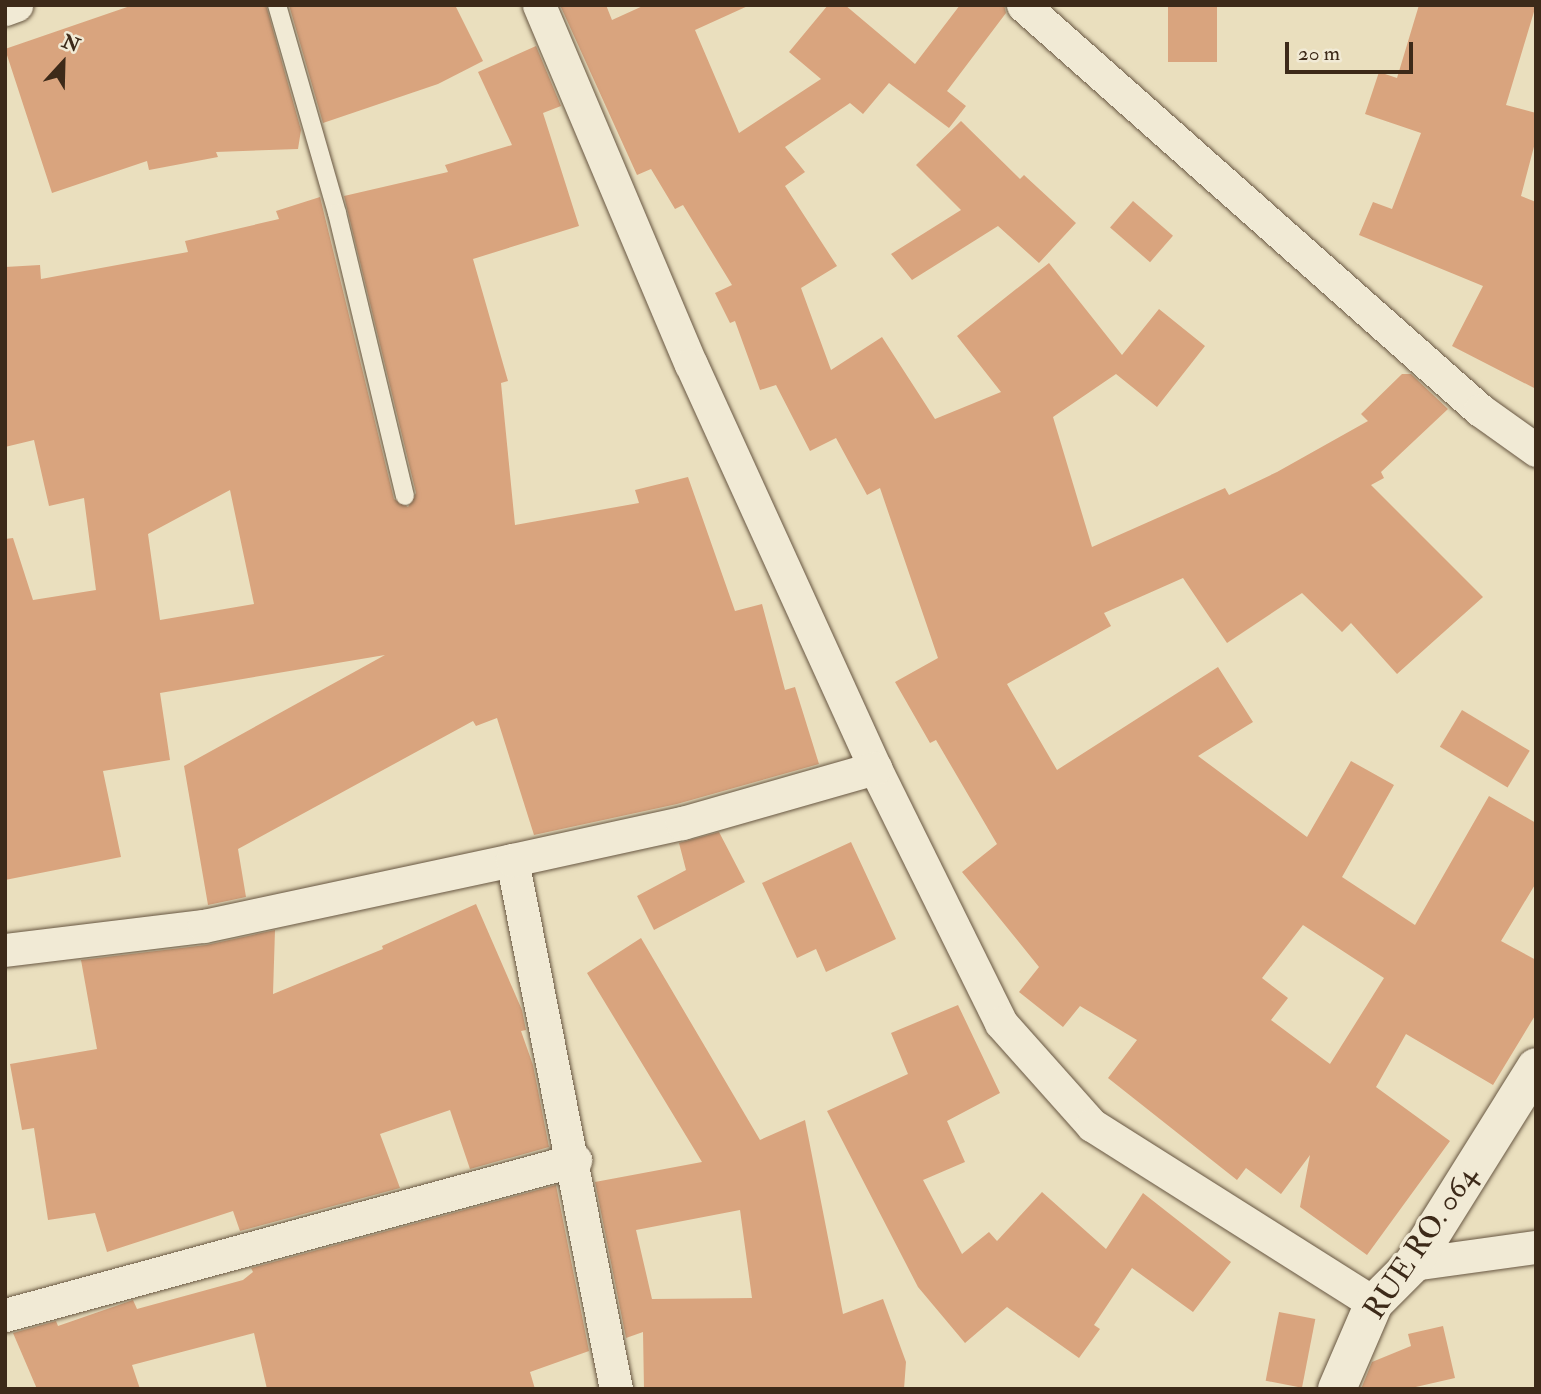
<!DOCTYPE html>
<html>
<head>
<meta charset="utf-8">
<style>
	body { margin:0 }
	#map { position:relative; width:1541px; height:1394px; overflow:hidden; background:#eadfbe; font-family:"IM FELL Double Pica",serif }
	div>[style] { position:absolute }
	.building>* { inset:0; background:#d9a47e; transform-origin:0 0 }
	.roads { filter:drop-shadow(0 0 2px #685742) drop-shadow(0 0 2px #685742) }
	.lane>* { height:18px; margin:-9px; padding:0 9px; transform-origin:9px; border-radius:9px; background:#f1ead5 }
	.street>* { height:33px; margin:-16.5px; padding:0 16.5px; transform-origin:16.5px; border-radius:16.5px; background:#f1ead5 }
	.secondary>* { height:38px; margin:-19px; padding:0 19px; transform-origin:19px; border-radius:19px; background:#f1ead5 }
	span { translate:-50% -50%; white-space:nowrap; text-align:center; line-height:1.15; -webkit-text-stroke:7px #f1ead5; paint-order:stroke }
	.street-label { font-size:30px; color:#3d2a19 }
	.frame { position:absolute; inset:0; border:7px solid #3d2a19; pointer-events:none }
	.north { position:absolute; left:28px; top:28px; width:70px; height:70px; -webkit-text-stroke:5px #f1ead5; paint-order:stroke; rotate:22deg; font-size:19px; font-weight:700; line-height:28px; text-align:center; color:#3d2a19 }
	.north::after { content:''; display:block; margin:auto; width:24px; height:32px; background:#3d2a19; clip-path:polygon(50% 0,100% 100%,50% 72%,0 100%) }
	.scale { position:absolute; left:1285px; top:42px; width:128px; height:32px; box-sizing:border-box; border:4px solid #3d2a19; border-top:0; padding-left:9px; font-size:21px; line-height:24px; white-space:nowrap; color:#3d2a19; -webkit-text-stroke:5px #f1ead5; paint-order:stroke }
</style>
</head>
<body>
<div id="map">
	<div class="building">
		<i style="clip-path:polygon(133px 5px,266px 5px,301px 130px,298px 149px,216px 152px,218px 157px,149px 170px,147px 161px,52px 193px,5px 49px)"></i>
		<i style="clip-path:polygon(289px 5px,455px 5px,483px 61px,438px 84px,323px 123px)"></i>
		<i style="clip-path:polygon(evenodd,560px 5px,606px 5px,612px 20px,645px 5px,750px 5px,695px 30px,739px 133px,821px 79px,789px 52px,828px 5px,845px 5px,915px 64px,960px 5px,1004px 5px,1006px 13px,947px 91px,966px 106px,949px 128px,889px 83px,863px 114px,850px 103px,785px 147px,805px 172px,785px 186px,837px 266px,801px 288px,831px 370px,882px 337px,935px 419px,1001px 392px,957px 336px,1049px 263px,1122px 355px,1159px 309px,1205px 346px,1157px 407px,1116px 374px,1053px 417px,1092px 547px,1225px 488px,1229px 495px,1277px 472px,1368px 421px,1361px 414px,1402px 374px,1411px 374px,1448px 409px,1381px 472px,1384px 478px,1371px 485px,1483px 597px,1397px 674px,1351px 623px,1342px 632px,1302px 593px,1227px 643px,1183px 578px,1104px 613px,1111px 626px,1007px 684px,1057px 770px,1218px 667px,1253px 722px,1198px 756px,1307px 837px,1351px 761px,1394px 785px,1342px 877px,1415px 925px,1489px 796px,1536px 823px,1536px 883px,1501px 941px,1536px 960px,1536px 1014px,1493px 1085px,1406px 1034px,1376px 1087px,1450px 1141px,1367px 1255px,1300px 1207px,1310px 1155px,1281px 1194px,1246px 1168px,1237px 1180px,1108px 1078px,1137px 1040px,1080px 1006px,1063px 1027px,1019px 992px,1039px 967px,962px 872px,997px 844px,936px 740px,930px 743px,895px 682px,938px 658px,880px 488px,867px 495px,836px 438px,810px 451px,776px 385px,760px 390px,735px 321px,730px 323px,715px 293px,732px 285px,683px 205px,675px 209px,651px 169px,637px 175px,560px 5px,1303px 925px,1384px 978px,1330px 1064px,1271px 1020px,1288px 998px,1262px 978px,1303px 925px)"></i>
		<i style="left:1168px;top:5px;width:49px;height:57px"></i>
		<i style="clip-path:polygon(1419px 5px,1536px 5px,1506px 105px,1536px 113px,1536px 139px,1521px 196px,1536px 202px,1536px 389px,1452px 346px,1483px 286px,1359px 235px,1373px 202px,1392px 209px,1421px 133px,1365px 114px,1379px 72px,1397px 78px)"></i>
		<i style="clip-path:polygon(evenodd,536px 46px,561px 106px,543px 113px,579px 226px,473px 259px,508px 381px,501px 383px,515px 525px,639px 503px,635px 490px,688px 477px,735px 611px,762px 604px,785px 690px,795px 687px,819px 764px,677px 804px,534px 835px,497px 718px,476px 726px,473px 721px,238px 849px,246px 897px,208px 905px,184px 766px,385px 655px,160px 693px,170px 760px,103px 771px,121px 857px,5px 880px,5px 539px,13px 538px,33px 600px,96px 590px,84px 498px,49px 506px,34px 440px,5px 447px,5px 267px,40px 265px,41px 279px,188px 252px,185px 241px,279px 219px,276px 211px,320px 197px,394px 499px,408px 507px,416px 493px,344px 196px,448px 172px,445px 165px,512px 145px,478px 72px,536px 46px,230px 490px,254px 604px,160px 620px,148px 534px,230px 490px)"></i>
		<i style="clip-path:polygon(961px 121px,1020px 179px,1024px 175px,1076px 223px,1039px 263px,998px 226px,912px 280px,891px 254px,961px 210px,916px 165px)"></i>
		<i style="left:1133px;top:201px;width:53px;height:35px;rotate:41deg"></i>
		<i style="left:1462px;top:710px;width:79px;height:43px;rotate:31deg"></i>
		<i style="clip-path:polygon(719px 832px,745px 882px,654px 930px,637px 896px,686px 870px,679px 843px)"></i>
		<i style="clip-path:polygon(851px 842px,896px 939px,826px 972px,816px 949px,797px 958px,762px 883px)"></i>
		<i style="clip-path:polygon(476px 904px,522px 1010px,526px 1030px,521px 1031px,533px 1065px,549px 1147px,470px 1169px,450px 1110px,380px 1134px,400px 1188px,240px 1231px,233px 1211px,107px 1252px,95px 1213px,48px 1220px,34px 1128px,22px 1130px,10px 1064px,97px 1049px,81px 960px,206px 945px,275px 930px,273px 994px,383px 949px,382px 946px)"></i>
		<i style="clip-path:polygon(evenodd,641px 938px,760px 1140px,805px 1120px,843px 1314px,883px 1299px,906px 1362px,904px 1389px,644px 1389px,643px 1332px,626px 1338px,595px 1182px,702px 1162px,587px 973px,641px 938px,740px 1210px,752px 1298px,652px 1299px,636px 1230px,740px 1210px)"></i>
		<i style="clip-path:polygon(958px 1005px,1000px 1093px,947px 1121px,965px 1162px,923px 1180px,962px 1254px,989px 1232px,997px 1241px,1042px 1192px,1106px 1249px,1143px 1193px,1231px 1262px,1193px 1312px,1132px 1268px,1094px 1325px,1100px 1329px,1079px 1358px,1007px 1307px,965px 1343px,918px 1287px,827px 1111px,908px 1074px,891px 1033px)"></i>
		<i style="clip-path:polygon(556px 1185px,589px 1351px,530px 1372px,535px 1389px,267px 1389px,254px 1333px,132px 1365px,140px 1389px,37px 1389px,13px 1333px,56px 1321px,58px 1326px,133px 1300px,137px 1309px,243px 1280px,253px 1272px,251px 1268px)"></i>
		<i style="left:1279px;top:1312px;width:37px;height:70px;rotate:11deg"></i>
		<i style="clip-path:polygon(1443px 1326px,1455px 1378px,1407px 1389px,1361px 1389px,1372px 1362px,1411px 1346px,1408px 1334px)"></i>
	</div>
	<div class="roads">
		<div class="lane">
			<i style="left:277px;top:5px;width:216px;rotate:73.9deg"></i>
			<i style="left:337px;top:213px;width:291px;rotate:76.5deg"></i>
		</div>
		<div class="street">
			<i style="left:539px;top:5px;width:390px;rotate:67.1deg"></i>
			<i style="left:691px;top:364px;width:444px;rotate:65.5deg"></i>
			<i style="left:875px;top:768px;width:284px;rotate:63.7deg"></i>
			<i style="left:1001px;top:1023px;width:137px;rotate:48.3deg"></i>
			<i style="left:1092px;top:1125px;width:333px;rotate:32.3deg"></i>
			<i style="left:1023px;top:5px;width:611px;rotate:41.55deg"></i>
			<i style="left:1480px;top:410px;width:69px;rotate:35.5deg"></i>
			<i style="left:5px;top:9px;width:12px;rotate:-20deg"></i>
			<i style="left:5px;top:950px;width:200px;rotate:-6.9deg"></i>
			<i style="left:204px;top:926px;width:315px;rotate:-12.1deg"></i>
			<i style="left:1413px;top:1264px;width:124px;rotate:-7.9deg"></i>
			<i style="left:5px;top:1315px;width:591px;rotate:-15.21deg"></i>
			<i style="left:616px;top:1389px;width:539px;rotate:-101.12deg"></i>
			<i style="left:512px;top:860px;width:174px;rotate:-12.3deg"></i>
			<i style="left:682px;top:823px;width:201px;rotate:-15.9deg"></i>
		</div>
		<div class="secondary">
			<i style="left:1337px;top:1389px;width:94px;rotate:-66.7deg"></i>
			<i style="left:1374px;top:1303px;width:55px;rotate:-45deg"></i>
			<i style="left:1413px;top:1264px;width:232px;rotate:-58deg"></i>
		</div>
	</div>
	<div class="street-label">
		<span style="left:1421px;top:1243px;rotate:-56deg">RUE RO. 064</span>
	</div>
	<div class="frame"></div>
	<div class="north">N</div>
	<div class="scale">20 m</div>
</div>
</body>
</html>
